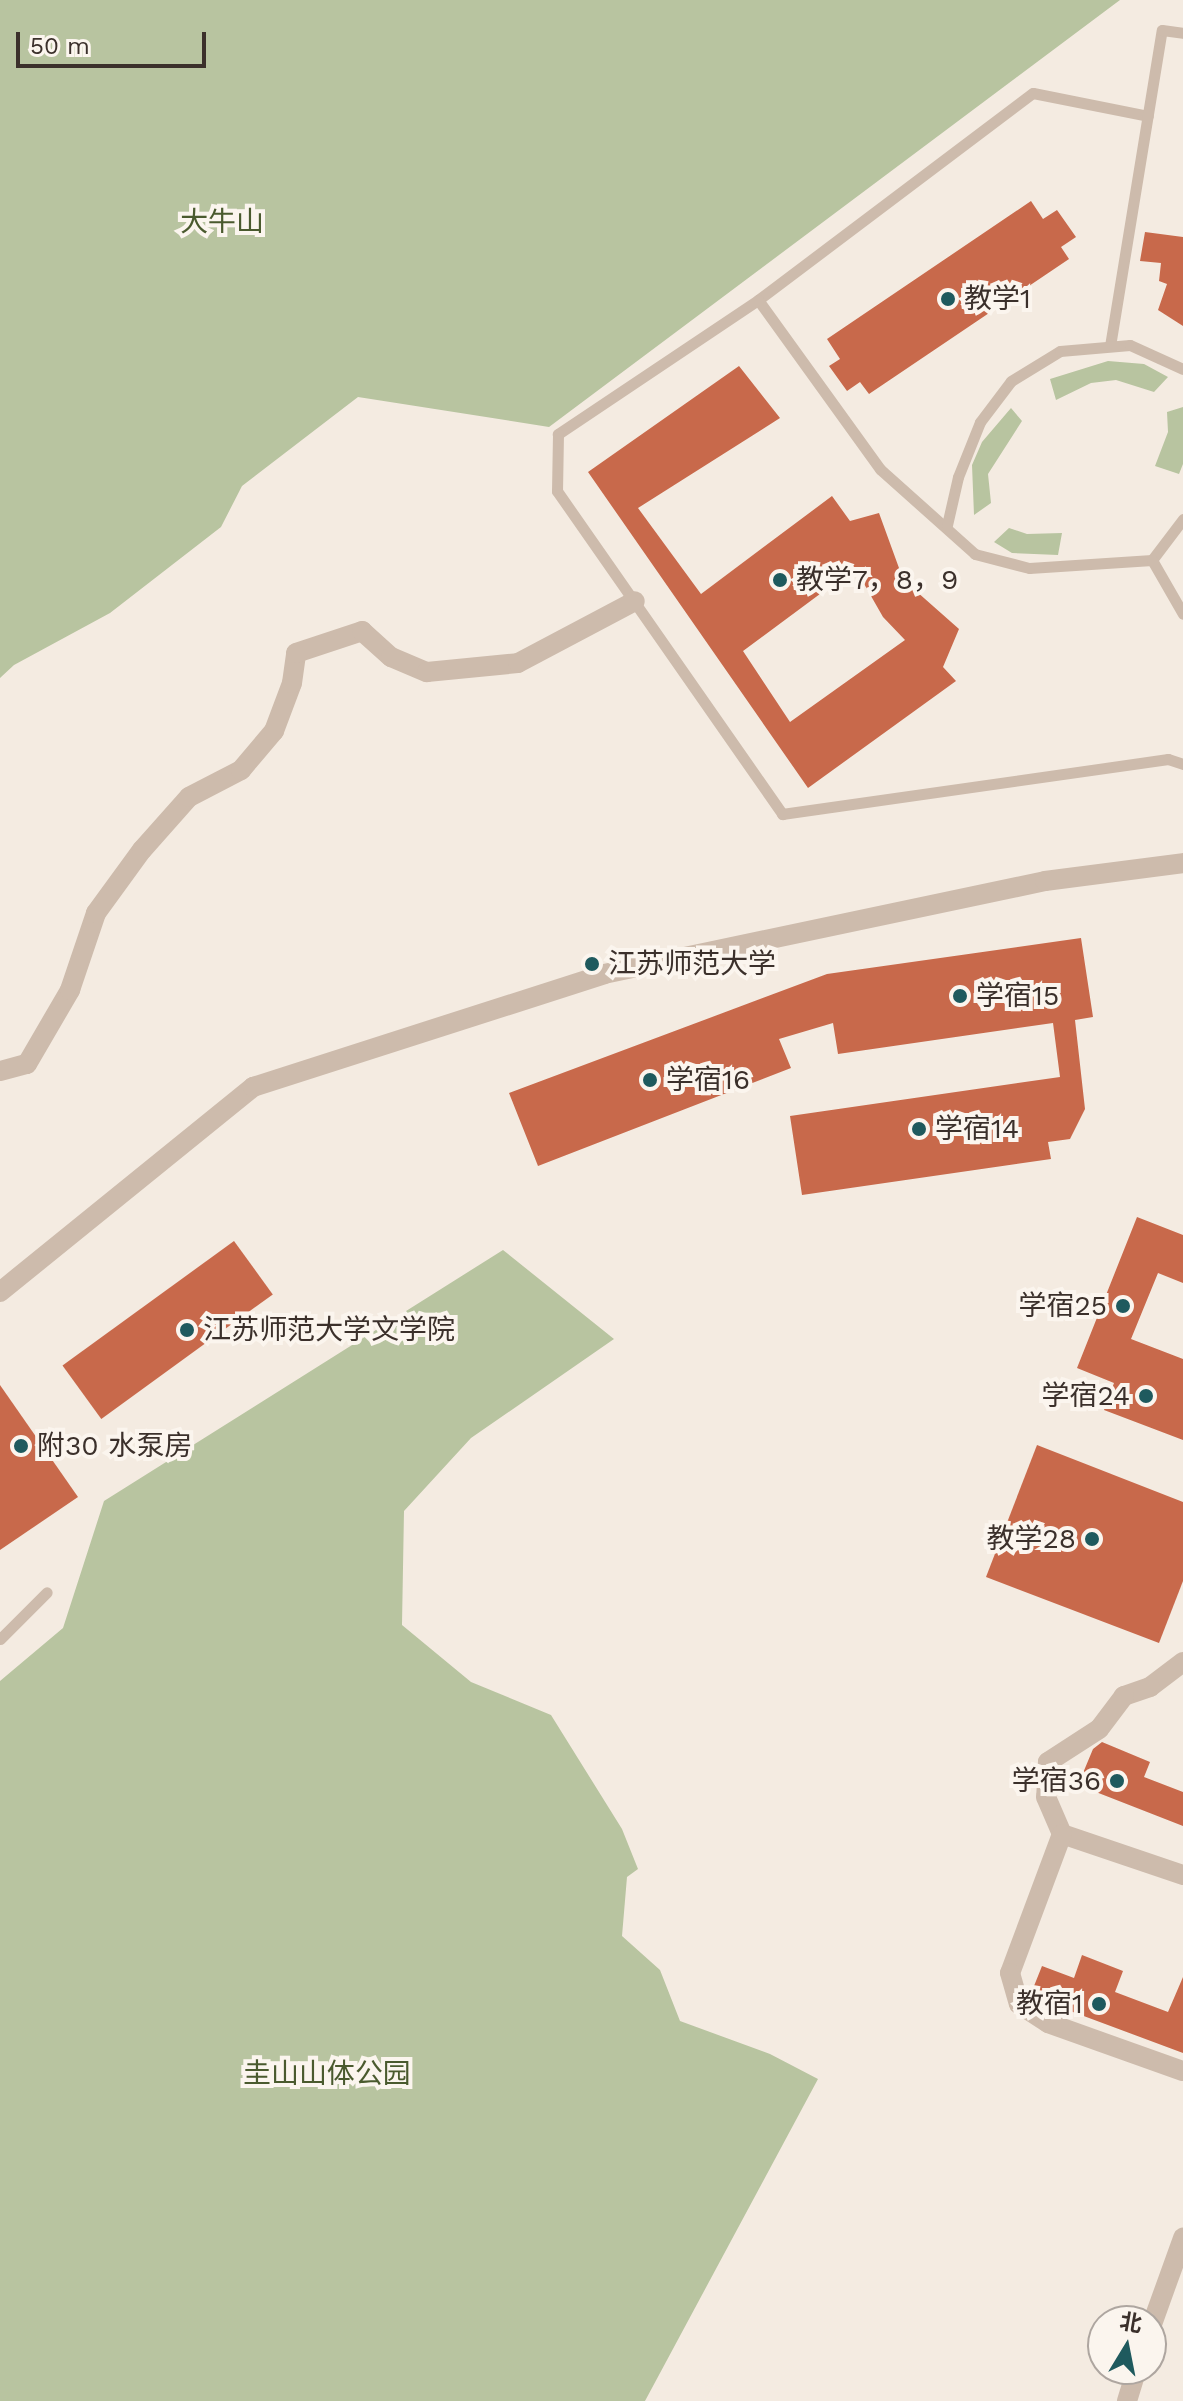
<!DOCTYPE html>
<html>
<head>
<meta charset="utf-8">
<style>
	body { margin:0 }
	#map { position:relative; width:1183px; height:2401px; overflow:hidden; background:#f4ebe1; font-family:"Work Sans","Noto Sans SC",sans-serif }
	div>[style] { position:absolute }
	.green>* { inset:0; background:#b8c4a0 }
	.building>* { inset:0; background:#c8694b; transform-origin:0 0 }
	.service>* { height:11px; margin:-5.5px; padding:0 5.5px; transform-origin:5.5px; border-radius:5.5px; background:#cdbbac }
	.minor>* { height:20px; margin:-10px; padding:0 10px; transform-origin:10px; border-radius:10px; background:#cdbbac }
	.dots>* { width:22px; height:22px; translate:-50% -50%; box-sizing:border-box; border:4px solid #fbf5ee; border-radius:50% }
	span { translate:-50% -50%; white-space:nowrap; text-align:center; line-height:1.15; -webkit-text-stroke:8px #fbf5ee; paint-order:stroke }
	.park-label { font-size:28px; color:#4a5a2e }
	.poi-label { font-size:28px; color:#3b302b }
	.left { translate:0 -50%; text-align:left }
	.right { translate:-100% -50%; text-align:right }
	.north { position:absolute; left:1087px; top:2305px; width:80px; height:80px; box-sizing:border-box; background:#fbf5ee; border:2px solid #aea6a0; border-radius:50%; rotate:10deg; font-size:22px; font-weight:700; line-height:32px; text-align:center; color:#3b302b }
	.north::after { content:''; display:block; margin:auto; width:28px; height:36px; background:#1f5a5e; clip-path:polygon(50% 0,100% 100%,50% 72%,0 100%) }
	.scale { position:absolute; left:16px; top:32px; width:190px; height:36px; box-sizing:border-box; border:4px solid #3b302b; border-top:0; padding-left:10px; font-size:24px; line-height:28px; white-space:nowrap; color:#3b302b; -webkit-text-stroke:6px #fbf5ee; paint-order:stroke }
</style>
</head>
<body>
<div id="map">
	<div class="green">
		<i style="clip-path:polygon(0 0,1120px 0,549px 427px,358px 397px,242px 486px,221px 527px,110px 613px,14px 665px,0 678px)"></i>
		<i style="clip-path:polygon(1108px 361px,1144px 364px,1168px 377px,1154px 392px,1116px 380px,1091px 383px,1056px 400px,1050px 379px)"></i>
		<i style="clip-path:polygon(1183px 407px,1183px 464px,1179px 474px,1155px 466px,1168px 432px,1167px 412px)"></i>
		<i style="clip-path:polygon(1011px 408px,1022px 421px,988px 474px,991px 503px,974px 515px,972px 465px,982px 442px)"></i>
		<i style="clip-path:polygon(1009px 528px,1027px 534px,1062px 533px,1058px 555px,1012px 553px,994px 542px)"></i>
		<i style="clip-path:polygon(503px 1250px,614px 1339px,471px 1438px,404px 1511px,402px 1625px,471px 1682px,551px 1715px,622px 1829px,638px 1869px,627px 1877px,622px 1936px,660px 1970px,680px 2021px,770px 2054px,818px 2079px,645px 2401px,0 2401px,0 1681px,63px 1628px,104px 1501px)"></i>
	</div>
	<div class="building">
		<i style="clip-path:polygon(1031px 201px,1043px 219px,1057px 210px,1076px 237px,1061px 247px,1069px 259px,869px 394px,860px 382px,847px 391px,829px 366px,840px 359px,827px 339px)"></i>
		<i style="clip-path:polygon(1145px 232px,1183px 237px,1183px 326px,1158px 310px,1167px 284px,1159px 281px,1161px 263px,1140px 261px)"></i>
		<i style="clip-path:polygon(evenodd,739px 366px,780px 418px,638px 508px,701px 594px,832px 496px,850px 521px,879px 513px,899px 568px,916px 591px,959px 629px,943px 667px,956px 681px,808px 788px,588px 472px,739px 366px,855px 568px,883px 617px,905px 640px,790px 722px,743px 651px,855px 568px)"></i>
		<i style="clip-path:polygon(1081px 938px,1093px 1017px,1075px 1020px,1085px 1109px,1070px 1139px,1048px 1142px,1051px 1159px,802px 1195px,790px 1116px,1060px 1077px,1053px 1023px,838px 1054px,833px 1023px,779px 1039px,791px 1068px,538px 1166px,509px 1093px,827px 974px)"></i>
		<i style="clip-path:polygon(1137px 1217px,1183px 1235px,1183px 1283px,1158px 1273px,1131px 1339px,1183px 1359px,1183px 1440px,1104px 1410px,1114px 1383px,1077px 1368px)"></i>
		<i style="left:234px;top:1241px;width:66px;height:212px;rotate:54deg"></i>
		<i style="clip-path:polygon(0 1385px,78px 1497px,0 1550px)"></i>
		<i style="clip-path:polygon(1037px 1445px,1183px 1502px,1183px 1581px,1159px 1643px,986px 1577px)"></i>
		<i style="clip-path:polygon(1102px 1742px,1150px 1762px,1144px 1777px,1183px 1792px,1183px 1826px,1078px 1785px,1093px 1749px)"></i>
		<i style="clip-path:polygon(1082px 1955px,1123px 1971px,1115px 1992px,1168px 2012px,1183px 1977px,1183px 2053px,1030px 1996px,1042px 1966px,1074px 1978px)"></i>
	</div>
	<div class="service">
		<i style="left:758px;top:300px;width:344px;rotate:-37deg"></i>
		<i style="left:1033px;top:93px;width:117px;rotate:11.3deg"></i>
		<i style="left:1110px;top:346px;width:320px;rotate:-80.7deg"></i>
		<i style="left:1162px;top:30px;width:21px;rotate:8deg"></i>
		<i style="left:1183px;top:519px;width:51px;rotate:127.1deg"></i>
		<i style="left:1152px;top:560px;width:123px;rotate:176.3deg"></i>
		<i style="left:1029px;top:568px;width:56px;rotate:-165.5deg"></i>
		<i style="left:975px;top:554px;width:127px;rotate:-138.2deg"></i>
		<i style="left:880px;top:469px;width:208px;rotate:-125.8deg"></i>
		<i style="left:758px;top:300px;width:241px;rotate:146.2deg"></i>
		<i style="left:558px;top:434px;width:57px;rotate:91deg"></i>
		<i style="left:557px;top:491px;width:394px;rotate:55.1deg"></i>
		<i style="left:782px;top:814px;width:390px;rotate:-8.1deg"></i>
		<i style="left:1168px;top:759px;width:16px;rotate:18deg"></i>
		<i style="left:947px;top:525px;width:49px;rotate:-77.1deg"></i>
		<i style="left:958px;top:477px;width:59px;rotate:-68.2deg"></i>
		<i style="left:980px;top:422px;width:51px;rotate:-52.9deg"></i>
		<i style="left:1011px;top:381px;width:57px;rotate:-31.5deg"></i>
		<i style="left:1060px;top:351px;width:70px;rotate:-4.9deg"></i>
		<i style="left:1130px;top:345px;width:58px;rotate:24.4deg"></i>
		<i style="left:1152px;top:560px;width:62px;rotate:60.1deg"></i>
		<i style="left:0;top:1639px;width:66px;rotate:-45deg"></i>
	</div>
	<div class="minor">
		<i style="left:0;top:1071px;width:28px;rotate:-15deg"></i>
		<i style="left:27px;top:1064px;width:86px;rotate:-59.8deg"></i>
		<i style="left:70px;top:990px;width:81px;rotate:-71.3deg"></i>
		<i style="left:96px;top:913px;width:78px;rotate:-53.9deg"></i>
		<i style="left:142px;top:850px;width:71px;rotate:-48.4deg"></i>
		<i style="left:189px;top:797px;width:59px;rotate:-27.4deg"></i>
		<i style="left:241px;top:770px;width:51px;rotate:-49.8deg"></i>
		<i style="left:274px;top:731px;width:51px;rotate:-69.4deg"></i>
		<i style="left:292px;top:683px;width:30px;rotate:-82deg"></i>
		<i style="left:296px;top:653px;width:70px;rotate:-18.4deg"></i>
		<i style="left:362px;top:631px;width:39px;rotate:42deg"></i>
		<i style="left:391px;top:657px;width:39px;rotate:23deg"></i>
		<i style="left:427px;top:672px;width:91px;rotate:-5.6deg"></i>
		<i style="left:518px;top:663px;width:132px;rotate:-27.9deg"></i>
		<i style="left:0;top:1292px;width:326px;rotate:-39deg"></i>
		<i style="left:253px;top:1087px;width:369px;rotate:-17.8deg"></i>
		<i style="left:604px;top:974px;width:451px;rotate:-11.9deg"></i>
		<i style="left:1045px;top:881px;width:139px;rotate:-7.4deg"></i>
		<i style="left:1183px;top:1662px;width:41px;rotate:142.9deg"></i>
		<i style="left:1150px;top:1687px;width:28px;rotate:161deg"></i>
		<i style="left:1124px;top:1696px;width:41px;rotate:127.1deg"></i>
		<i style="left:1099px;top:1729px;width:61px;rotate:147.1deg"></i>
		<i style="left:1048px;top:1762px;width:35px;rotate:93deg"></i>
		<i style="left:1046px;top:1797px;width:40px;rotate:66.6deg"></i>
		<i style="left:1062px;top:1834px;width:128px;rotate:18.7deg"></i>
		<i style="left:1062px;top:1834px;width:148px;rotate:110.5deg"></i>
		<i style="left:1010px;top:1973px;width:32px;rotate:74deg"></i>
		<i style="left:1019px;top:2004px;width:35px;rotate:33deg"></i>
		<i style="left:1048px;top:2023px;width:143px;rotate:19.6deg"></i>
		<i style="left:1151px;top:2327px;width:95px;rotate:-70.2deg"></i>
		<i style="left:1127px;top:2401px;width:34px;rotate:-73deg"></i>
	</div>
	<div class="dots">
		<i style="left:948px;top:299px;background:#1f5a5e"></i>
		<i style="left:780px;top:580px;background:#1f5a5e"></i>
		<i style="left:592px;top:964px;background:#1f5a5e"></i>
		<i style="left:960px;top:996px;background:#1f5a5e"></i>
		<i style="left:650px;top:1080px;background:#1f5a5e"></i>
		<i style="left:919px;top:1129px;background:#1f5a5e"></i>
		<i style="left:1123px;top:1306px;background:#1f5a5e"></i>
		<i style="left:187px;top:1330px;background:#1f5a5e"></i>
		<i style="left:1146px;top:1396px;background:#1f5a5e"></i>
		<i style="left:21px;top:1446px;background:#1f5a5e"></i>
		<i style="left:1092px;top:1539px;background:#1f5a5e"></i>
		<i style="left:1117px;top:1781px;background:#1f5a5e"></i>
		<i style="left:1099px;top:2004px;background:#1f5a5e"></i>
	</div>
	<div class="park-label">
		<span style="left:222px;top:222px">大牛山</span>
		<span style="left:327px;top:2074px">圭山山体公园</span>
	</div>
	<div class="poi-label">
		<span class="left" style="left:964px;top:299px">教学1</span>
		<span class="left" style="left:796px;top:580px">教学7，8，9</span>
		<span class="left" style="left:608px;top:964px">江苏师范大学</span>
		<span class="left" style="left:976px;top:996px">学宿15</span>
		<span class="left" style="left:666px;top:1080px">学宿16</span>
		<span class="left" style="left:935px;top:1129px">学宿14</span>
		<span class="right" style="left:1107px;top:1306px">学宿25</span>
		<span class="left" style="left:203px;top:1330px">江苏师范大学文学院</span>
		<span class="right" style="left:1130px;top:1396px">学宿24</span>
		<span class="left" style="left:37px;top:1446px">附30 水泵房</span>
		<span class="right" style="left:1076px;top:1539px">教学28</span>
		<span class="right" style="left:1101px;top:1781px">学宿36</span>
		<span class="right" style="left:1083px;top:2004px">教宿1</span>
	</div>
	<div class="north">北</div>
	<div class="scale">50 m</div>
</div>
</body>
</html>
